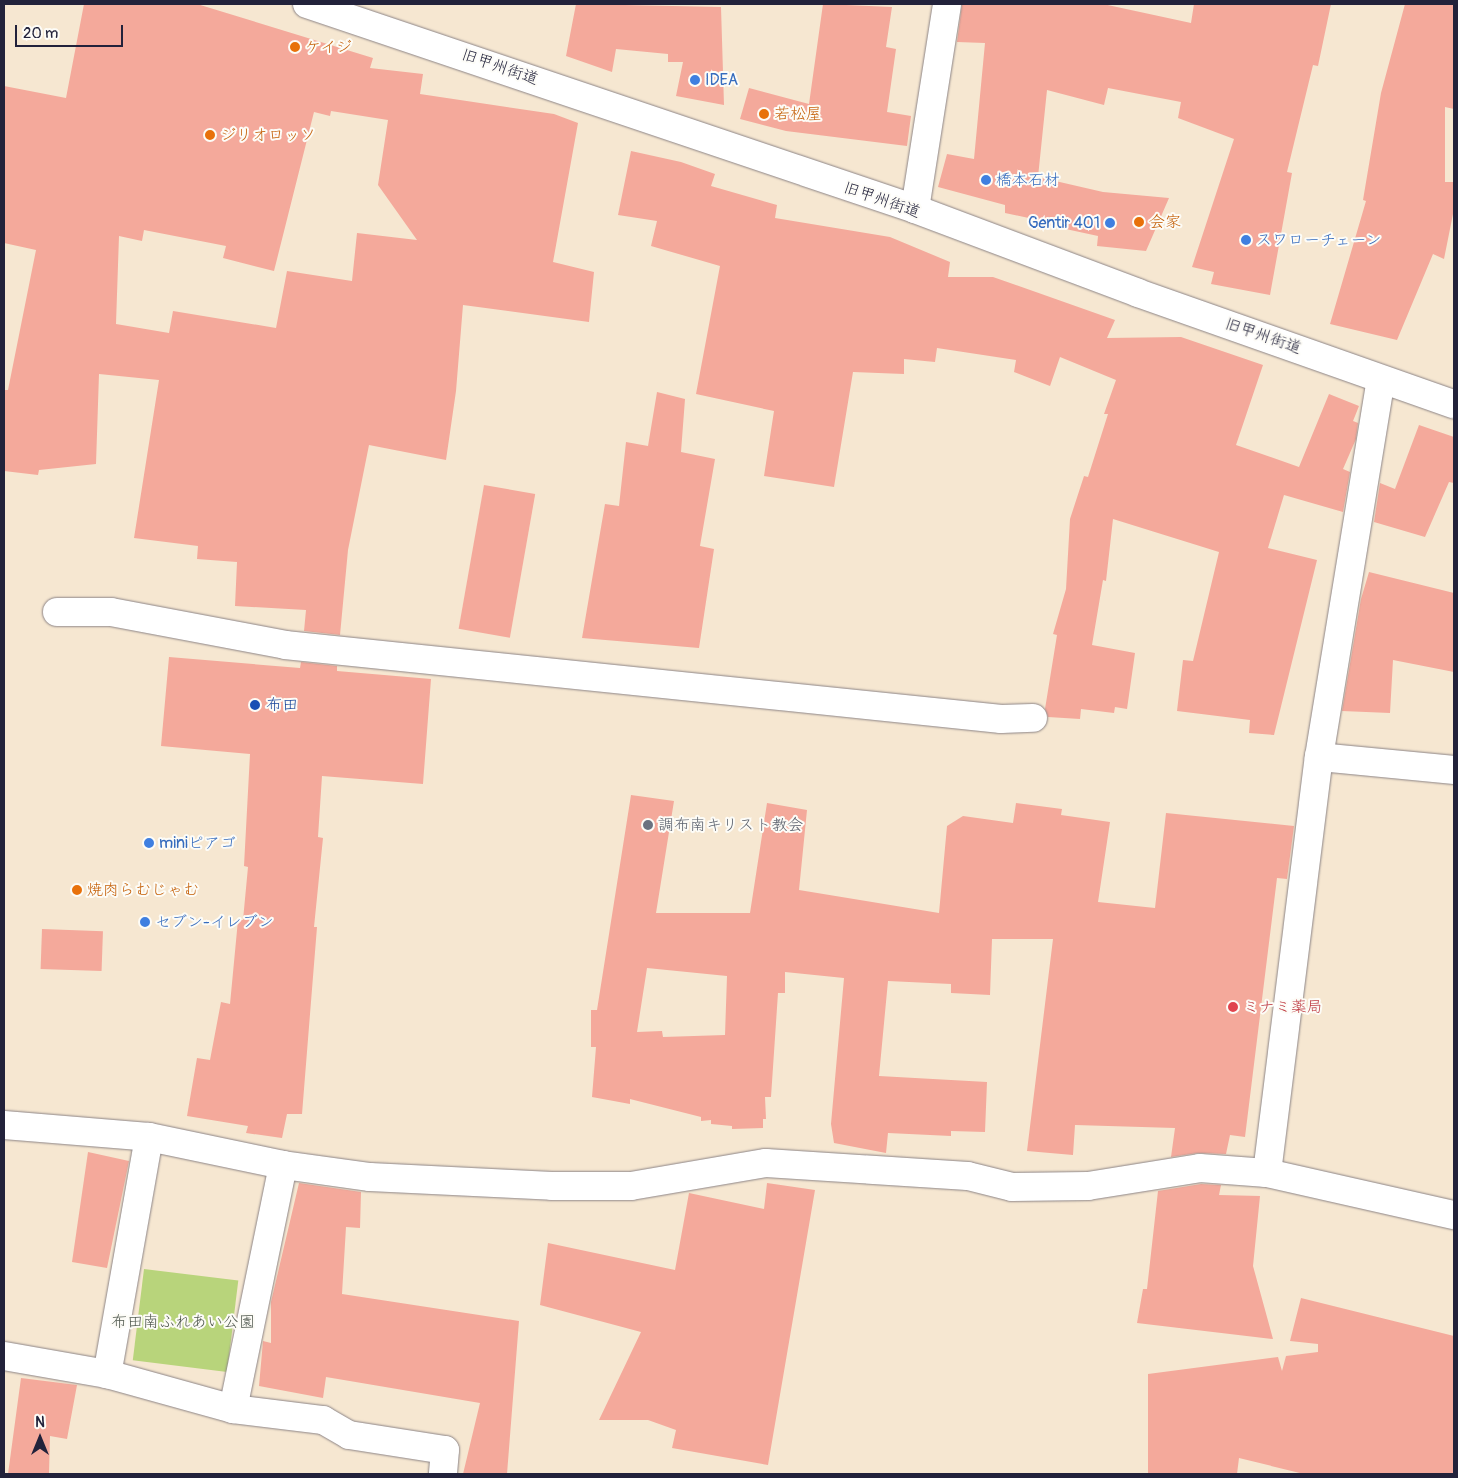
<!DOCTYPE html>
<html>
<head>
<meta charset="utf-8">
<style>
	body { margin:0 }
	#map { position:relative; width:1458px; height:1478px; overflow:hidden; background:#f6e7d1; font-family:Pangolin,"Klee One",sans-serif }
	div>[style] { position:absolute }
	.green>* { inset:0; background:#b8d47b; transform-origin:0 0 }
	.building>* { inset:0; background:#f4a99b; transform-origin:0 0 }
	.roads { filter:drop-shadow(0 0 1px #8c8486) drop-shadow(0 0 1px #8c8486) }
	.street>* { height:28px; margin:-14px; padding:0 14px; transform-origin:14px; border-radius:14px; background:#fff }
	.secondary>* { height:28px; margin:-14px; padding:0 14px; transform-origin:14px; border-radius:14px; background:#fff }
	.dots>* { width:14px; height:14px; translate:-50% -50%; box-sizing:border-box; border:2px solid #fdfcf7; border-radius:50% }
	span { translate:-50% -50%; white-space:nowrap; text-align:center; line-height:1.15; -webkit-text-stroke:4px #fdfcf7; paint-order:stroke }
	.food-label { font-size:16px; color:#c56008 }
	.left { translate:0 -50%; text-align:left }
	.street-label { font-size:16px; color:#22223b }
	.shop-label { font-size:16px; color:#366cbe }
	.right { translate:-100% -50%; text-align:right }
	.transit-label { font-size:16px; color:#164399 }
	.worship-label { font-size:16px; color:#5b616d }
	.health-label { font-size:16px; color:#be3a42 }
	.park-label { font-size:16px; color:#4f574e }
	.frame { position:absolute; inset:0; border:5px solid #22223b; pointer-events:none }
	.north { position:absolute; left:15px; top:1413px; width:50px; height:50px; -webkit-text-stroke:4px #fdfcf7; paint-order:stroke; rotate:0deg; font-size:14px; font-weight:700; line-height:20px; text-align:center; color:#22223b }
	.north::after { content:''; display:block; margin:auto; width:18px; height:22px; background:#22223b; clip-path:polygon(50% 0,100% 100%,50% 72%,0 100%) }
	.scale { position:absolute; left:15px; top:25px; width:108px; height:22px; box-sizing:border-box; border:2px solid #22223b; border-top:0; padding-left:6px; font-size:15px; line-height:18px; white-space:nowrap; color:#22223b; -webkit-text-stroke:4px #fdfcf7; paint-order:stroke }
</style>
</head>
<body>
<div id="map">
	<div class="green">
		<i style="left:144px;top:1269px;width:95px;height:92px;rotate:7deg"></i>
	</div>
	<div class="building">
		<i style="clip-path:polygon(evenodd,84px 4px,197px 4px,373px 58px,370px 68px,423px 74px,420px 94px,554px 114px,578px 123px,553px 262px,594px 272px,589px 322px,463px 305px,456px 391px,446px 460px,369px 445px,348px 550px,340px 635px,304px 631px,306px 610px,235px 606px,237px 562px,197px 559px,198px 546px,134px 538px,159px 380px,99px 374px,96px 464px,39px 470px,38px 475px,4px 471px,4px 390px,8px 390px,36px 250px,4px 243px,4px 86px,66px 98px,84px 4px,331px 111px,388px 120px,378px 185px,417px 240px,357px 233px,352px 281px,287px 271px,276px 328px,173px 311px,169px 333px,116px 324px,119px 236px,142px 241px,144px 230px,226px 246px,223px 258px,274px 271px,314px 112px,330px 116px,331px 111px)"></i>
		<i style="clip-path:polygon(576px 4px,721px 7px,724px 105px,676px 96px,683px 62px,668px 62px,668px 54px,616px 49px,612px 72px,566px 56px)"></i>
		<i style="clip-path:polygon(823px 4px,892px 7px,886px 47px,896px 49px,887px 112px,911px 116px,907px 146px,786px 131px,740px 119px,749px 88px,809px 104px)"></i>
		<i style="clip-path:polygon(962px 4px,1103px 4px,1191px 23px,1194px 4px,1331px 4px,1318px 66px,1313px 65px,1287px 172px,1292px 173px,1270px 295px,1211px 284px,1214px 272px,1192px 267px,1234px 139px,1178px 118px,1181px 102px,1108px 88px,1104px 105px,1047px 90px,1038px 177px,1103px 192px,1169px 198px,1146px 251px,1097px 246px,1098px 236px,1038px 223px,1038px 220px,1005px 213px,1005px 205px,938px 187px,947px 154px,974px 159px,985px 43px,957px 42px)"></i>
		<i style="clip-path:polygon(1405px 4px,1454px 4px,1454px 109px,1445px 107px,1445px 182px,1454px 182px,1454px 209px,1444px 259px,1433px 254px,1397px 340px,1330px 324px,1366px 201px,1363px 200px,1381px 93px)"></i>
		<i style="clip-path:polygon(631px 151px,681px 162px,715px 174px,711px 186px,777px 205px,775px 218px,890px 237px,950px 262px,948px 277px,993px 277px,1115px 320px,1107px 338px,1181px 337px,1263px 365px,1236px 445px,1299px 467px,1329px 394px,1359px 406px,1353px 421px,1358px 423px,1356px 439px,1343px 469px,1350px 472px,1343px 512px,1284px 495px,1268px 548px,1317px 560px,1274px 735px,1249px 733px,1250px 720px,1177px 711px,1183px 660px,1193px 661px,1219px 552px,1113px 519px,1106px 581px,1103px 580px,1092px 645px,1135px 653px,1127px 709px,1115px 707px,1114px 713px,1081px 709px,1080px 719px,1048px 717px,1045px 709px,1057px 635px,1053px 634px,1066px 589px,1070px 519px,1084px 476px,1088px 477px,1108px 414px,1104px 414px,1116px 380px,1060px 357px,1050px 386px,1014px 372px,1016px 360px,937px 348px,935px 362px,904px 359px,904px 374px,853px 372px,834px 487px,764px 476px,774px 411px,696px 394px,720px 266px,651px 246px,657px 221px,618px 215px)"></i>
		<i style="clip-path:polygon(657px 392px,685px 399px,681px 452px,715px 459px,700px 546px,714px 549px,699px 648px,582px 638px,605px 504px,619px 506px,626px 442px,648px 446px)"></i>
		<i style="clip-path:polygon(1419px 425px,1454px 437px,1454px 483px,1449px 482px,1425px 537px,1374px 522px,1380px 483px,1395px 489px)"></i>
		<i style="left:484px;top:485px;width:52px;height:146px;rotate:10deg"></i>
		<i style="clip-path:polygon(1369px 572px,1454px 593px,1454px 672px,1393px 660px,1390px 713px,1342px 711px,1361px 599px)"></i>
		<i style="clip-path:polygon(169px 657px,300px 668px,301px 662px,337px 666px,337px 671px,431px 679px,423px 784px,322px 776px,318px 837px,323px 838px,314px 927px,317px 927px,302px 1114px,287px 1114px,282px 1138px,246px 1133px,248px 1126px,187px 1116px,197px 1058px,210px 1060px,221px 1002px,230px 1004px,238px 920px,243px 920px,248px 867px,244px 866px,250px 754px,161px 746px)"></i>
		<i style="clip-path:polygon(evenodd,631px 795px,674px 801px,656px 913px,750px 913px,767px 803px,807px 810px,799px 890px,939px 913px,947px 826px,963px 816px,1013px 823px,1016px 803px,1062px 809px,1061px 815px,1110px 822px,1098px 902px,1155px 908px,1166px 813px,1294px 826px,1287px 879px,1277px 878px,1245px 1137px,1230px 1135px,1226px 1154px,1198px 1153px,1171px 1157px,1175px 1128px,1075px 1125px,1073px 1155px,1027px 1151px,1053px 939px,992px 939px,990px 995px,951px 993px,951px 984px,888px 981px,879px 1076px,987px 1082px,985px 1132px,951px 1131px,951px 1136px,888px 1133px,886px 1153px,834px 1143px,831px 1124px,844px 978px,785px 972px,785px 993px,778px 993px,771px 1097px,765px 1097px,766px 1119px,763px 1119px,763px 1128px,732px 1129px,732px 1126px,711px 1124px,711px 1120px,701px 1121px,701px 1117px,630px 1099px,630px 1104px,592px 1097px,596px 1047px,591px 1047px,591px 1010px,597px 1010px,631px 795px,647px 968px,727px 976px,725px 1035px,663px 1037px,662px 1031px,637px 1032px,647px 968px)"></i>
		<i style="left:42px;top:929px;width:61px;height:40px;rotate:2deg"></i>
		<i style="clip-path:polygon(88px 1152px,129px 1161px,107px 1268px,72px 1262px)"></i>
		<i style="clip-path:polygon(299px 1183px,361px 1192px,360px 1228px,346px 1227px,342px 1294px,519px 1321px,507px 1474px,463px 1474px,480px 1403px,326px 1377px,323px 1398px,259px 1386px,263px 1341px,271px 1343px,271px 1302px)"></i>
		<i style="clip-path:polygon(767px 1183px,815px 1190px,768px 1465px,672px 1448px,676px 1430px,648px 1420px,599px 1420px,641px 1332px,540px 1305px,548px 1243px,675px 1270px,689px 1193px,764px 1209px)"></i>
		<i style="clip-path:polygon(1201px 1184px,1221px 1185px,1219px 1195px,1260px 1196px,1253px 1266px,1273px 1339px,1137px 1323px,1143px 1289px,1147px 1289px,1158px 1191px)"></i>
		<i style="clip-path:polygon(1301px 1298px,1454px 1336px,1454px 1474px,1304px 1474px,1239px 1458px,1237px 1474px,1148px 1474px,1148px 1374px,1278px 1357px,1282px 1371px,1286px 1356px,1318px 1352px,1318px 1344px,1290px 1341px)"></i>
		<i style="clip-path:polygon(21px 1378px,77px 1385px,67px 1439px,50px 1436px,49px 1474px,8px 1474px)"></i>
	</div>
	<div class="roads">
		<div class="street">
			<i style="left:915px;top:209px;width:207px;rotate:-81.1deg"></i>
			<i style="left:57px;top:612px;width:54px"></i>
			<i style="left:111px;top:612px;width:177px;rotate:10.7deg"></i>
			<i style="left:285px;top:645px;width:720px;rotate:5.9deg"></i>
			<i style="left:1001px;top:719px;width:32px;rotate:-2deg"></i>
			<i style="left:1319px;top:757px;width:136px;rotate:5.5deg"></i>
			<i style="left:4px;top:1125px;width:145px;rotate:4.7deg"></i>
			<i style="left:149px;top:1137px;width:137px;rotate:11.8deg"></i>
			<i style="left:283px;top:1165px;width:88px;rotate:7.9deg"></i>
			<i style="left:370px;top:1177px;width:182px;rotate:2.8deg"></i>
			<i style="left:552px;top:1186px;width:79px"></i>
			<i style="left:631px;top:1186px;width:137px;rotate:-9.7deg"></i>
			<i style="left:766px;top:1163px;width:202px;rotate:3.7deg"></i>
			<i style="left:968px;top:1176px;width:45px;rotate:14deg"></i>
			<i style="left:1012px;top:1187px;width:76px;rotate:-0.8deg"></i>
			<i style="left:1088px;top:1186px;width:113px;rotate:-9.1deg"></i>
			<i style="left:1200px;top:1168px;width:67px;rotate:4.3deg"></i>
			<i style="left:1267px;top:1173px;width:192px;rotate:12.7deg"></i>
			<i style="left:149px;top:1137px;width:241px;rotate:100deg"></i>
			<i style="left:107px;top:1374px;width:131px;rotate:15.5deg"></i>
			<i style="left:233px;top:1409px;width:91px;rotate:7deg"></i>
			<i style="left:323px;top:1420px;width:30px;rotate:30deg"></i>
			<i style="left:349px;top:1435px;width:97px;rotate:8.9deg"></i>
			<i style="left:445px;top:1450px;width:24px;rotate:95deg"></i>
			<i style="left:1267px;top:1173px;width:419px;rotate:-82.9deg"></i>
			<i style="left:1319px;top:757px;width:382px;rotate:-80.7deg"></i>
			<i style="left:4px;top:1356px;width:105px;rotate:9.9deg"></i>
			<i style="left:233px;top:1409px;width:249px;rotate:-78.4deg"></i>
		</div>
		<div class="secondary">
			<i style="left:307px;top:4px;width:642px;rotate:18.63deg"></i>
			<i style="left:915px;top:209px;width:238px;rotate:20.6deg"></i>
			<i style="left:1138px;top:293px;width:335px;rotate:19.4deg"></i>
		</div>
	</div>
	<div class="dots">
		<i style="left:295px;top:47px;background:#e8710a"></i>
		<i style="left:695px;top:80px;background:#3f7fe0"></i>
		<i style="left:764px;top:114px;background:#e8710a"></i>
		<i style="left:210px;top:135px;background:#e8710a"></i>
		<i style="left:986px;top:180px;background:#3f7fe0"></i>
		<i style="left:1139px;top:222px;background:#e8710a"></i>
		<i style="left:1110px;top:223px;background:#3f7fe0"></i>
		<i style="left:1246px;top:240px;background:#3f7fe0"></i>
		<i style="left:255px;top:705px;background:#1a4fb4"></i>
		<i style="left:648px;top:825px;background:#6b7280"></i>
		<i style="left:149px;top:843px;background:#3f7fe0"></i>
		<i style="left:77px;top:890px;background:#e8710a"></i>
		<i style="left:145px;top:922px;background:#3f7fe0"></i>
		<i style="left:1233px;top:1007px;background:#e0444e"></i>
	</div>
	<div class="food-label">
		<span class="left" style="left:305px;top:47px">ケイジ</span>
		<span class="left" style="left:774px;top:114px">若松屋</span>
		<span class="left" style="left:220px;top:135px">ジリオロッソ</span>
		<span class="left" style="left:1149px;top:222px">会家</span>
		<span class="left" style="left:87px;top:890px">焼肉らむじゃむ</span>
	</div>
	<div class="street-label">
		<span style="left:500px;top:67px;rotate:19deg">旧甲州街道</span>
		<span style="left:882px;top:200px;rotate:19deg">旧甲州街道</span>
		<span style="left:1263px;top:336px;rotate:19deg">旧甲州街道</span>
	</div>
	<div class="shop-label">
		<span class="left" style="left:705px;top:80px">IDEA</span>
		<span class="left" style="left:996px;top:180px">橋本石材</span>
		<span class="right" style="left:1100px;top:223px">Gentir 401</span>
		<span class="left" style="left:1256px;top:240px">スワローチェーン</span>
		<span class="left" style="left:159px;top:843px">miniピアゴ</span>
		<span class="left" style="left:155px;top:922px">セブン-イレブン</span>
	</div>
	<div class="transit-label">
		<span class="left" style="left:266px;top:705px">布田</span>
	</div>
	<div class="worship-label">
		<span class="left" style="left:658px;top:825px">調布南キリスト教会</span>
	</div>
	<div class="health-label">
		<span class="left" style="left:1243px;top:1007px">ミナミ薬局</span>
	</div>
	<div class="park-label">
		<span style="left:183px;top:1322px">布田南ふれあい公園</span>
	</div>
	<div class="frame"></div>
	<div class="north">N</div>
	<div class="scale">20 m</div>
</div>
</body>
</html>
